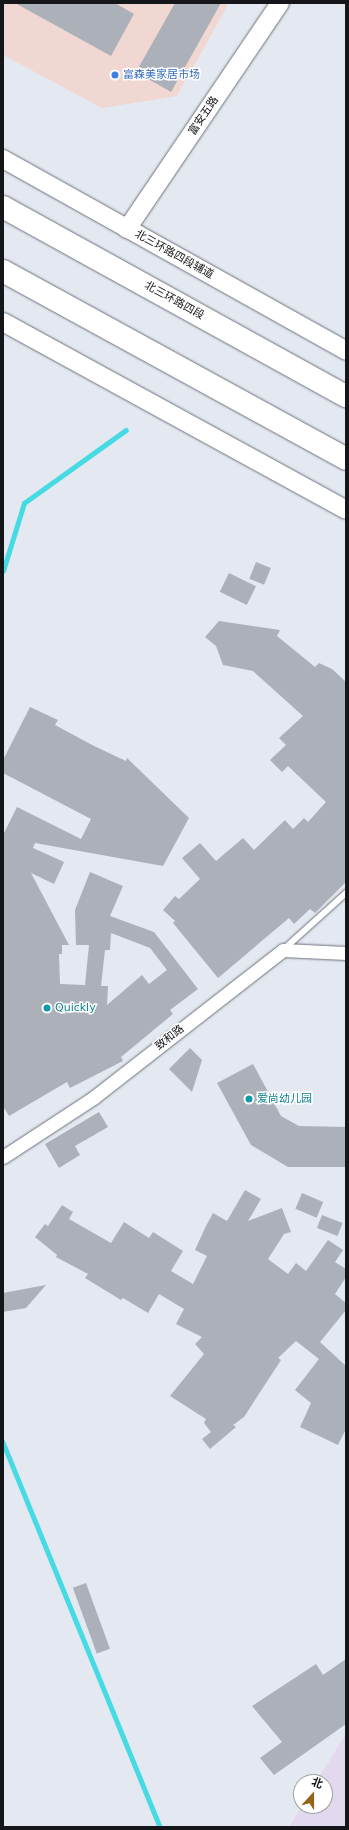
<!DOCTYPE html>
<html>
<head>
<meta charset="utf-8">
<style>
	body { margin:0 }
	#map { position:relative; width:349px; height:1830px; overflow:hidden; background:#e3e8f1; font-family:"DejaVu Sans","Noto Sans SC",sans-serif }
	div>[style] { position:absolute }
	.commercial>* { inset:0; background:#f1d7d2 }
	.medical>* { inset:0; background:#e3d9ee }
	.stream>* { height:4.5px; margin:-2.25px; padding:0 2.25px; transform-origin:2.25px; border-radius:2.25px; background:#46dae3 }
	.building>* { inset:0; background:#acb0b9; transform-origin:0 0 }
	.roads { filter:drop-shadow(0 0 1px #6d7179) drop-shadow(0 0 1px #6d7179) }
	.lane>* { height:6px; margin:-3px; padding:0 3px; transform-origin:3px; border-radius:3px; background:#fff }
	.street>* { height:13px; margin:-6.5px; padding:0 6.5px; transform-origin:6.5px; border-radius:6.5px; background:#fff }
	.secondary>* { height:18px; margin:-9px; padding:0 9px; transform-origin:9px; border-radius:9px; background:#fff }
	.highway>* { height:22px; margin:-11px; padding:0 11px; transform-origin:11px; border-radius:11px; background:#fff }
	.dots>* { width:11px; height:11px; translate:-50% -50%; box-sizing:border-box; border:2px solid #fff; border-radius:50% }
	span { translate:-50% -50%; white-space:nowrap; text-align:center; line-height:1.15; -webkit-text-stroke:3px #fff; paint-order:stroke }
	.shop-label { font-size:11px; color:#366cbe }
	.left { translate:0 -50%; text-align:left }
	.street-label { font-size:11px; color:#141619 }
	.culture-label { font-size:11px; color:#0d838f }
	.frame { position:absolute; inset:0; border:4px solid #141619; pointer-events:none }
	.north { position:absolute; left:293px; top:1774px; width:40px; height:40px; box-sizing:border-box; background:#fff; border:1px solid #a1a2a3; border-radius:50%; rotate:21deg; font-size:11px; font-weight:700; line-height:16px; text-align:center; color:#141619 }
	.north::after { content:''; display:block; margin:auto; width:14px; height:18px; background:#956516; clip-path:polygon(50% 0,100% 100%,50% 72%,0 100%) }
</style>
</head>
<body>
<div id="map">
	<div class="commercial">
		<i style="clip-path:polygon(3px 3px,229px 3px,177px 96px,102px 108px,3px 55px)"></i>
	</div>
	<div class="medical">
		<i style="clip-path:polygon(346px 1734px,346px 1827px,289px 1827px,302px 1806px,325px 1806px,325px 1782px,316px 1782px)"></i>
	</div>
	<div class="stream">
		<i style="left:3px;top:571px;width:71px;rotate:-72.8deg"></i>
		<i style="left:24px;top:503px;width:125px;rotate:-35.6deg"></i>
		<i style="left:3px;top:1442px;width:416px;rotate:67.8deg"></i>
	</div>
	<div class="building">
		<i style="clip-path:polygon(15px 3px,115px 3px,134px 14px,111px 56px)"></i>
		<i style="clip-path:polygon(175px 3px,221px 3px,171px 92px,136px 72px)"></i>
		<i style="left:256px;top:562px;width:16px;height:18px;rotate:22deg"></i>
		<i style="left:229px;top:573px;width:30px;height:21px;rotate:26deg"></i>
		<i style="clip-path:polygon(219px 621px,280px 630px,277px 636px,315px 667px,319px 663px,332px 669px,346px 682px,346px 882px,315px 913px,310px 909px,294px 924px,289px 918px,218px 978px,173px 923px,175px 921px,163px 910px,175px 896px,179px 899px,200px 879px,182px 858px,200px 843px,216px 861px,243px 838px,254px 850px,285px 820px,293px 829px,304px 818px,308px 822px,326px 802px,288px 766px,282px 772px,270px 760px,286px 745px,279px 738px,303px 716px,253px 671px,223px 665px,216px 646px,205px 637px)"></i>
		<i style="clip-path:polygon(evenodd,30px 707px,58px 720px,55px 725px,94px 746px,126px 761px,127px 758px,189px 818px,163px 866px,35px 843px,33px 848px,64px 862px,54px 884px,31px 873px,69px 945px,62px 945px,62px 954px,59px 954px,60px 984px,85px 985px,89px 945px,76px 945px,75px 910px,90px 872px,123px 886px,110px 916px,154px 932px,198px 989px,170px 1010px,173px 1014px,121px 1057px,123px 1061px,70px 1088px,67px 1082px,9px 1116px,3px 1106px,3px 835px,17px 807px,81px 839px,91px 819px,3px 773px,3px 760px,30px 707px,111px 933px,150px 948px,167px 970px,149px 984px,142px 975px,107px 1005px,108px 986px,101px 986px,105px 950px,110px 950px,111px 933px)"></i>
		<i style="clip-path:polygon(190px 1048px,202px 1060px,192px 1092px,169px 1069px)"></i>
		<i style="clip-path:polygon(253px 1064px,281px 1116px,299px 1126px,346px 1127px,346px 1167px,288px 1167px,251px 1145px,217px 1083px)"></i>
		<i style="clip-path:polygon(99px 1112px,108px 1127px,75px 1146px,80px 1155px,59px 1168px,45px 1144px)"></i>
		<i style="clip-path:polygon(245px 1190px,261px 1199px,248px 1221px,282px 1208px,291px 1232px,284px 1234px,268px 1259px,288px 1274px,296px 1263px,306px 1271px,328px 1240px,343px 1250px,335px 1262px,346px 1269px,346px 1277px,335px 1294px,346px 1303px,346px 1310px,320px 1342px,346px 1366px,346px 1429px,338px 1445px,300px 1427px,311px 1403px,295px 1390px,319px 1359px,296px 1341px,278px 1358px,281px 1360px,244px 1417px,233px 1425px,236px 1427px,210px 1449px,202px 1439px,211px 1432px,204px 1423px,206px 1419px,170px 1396px,204px 1354px,195px 1344px,202px 1337px,176px 1324px,184px 1309px,159px 1294px,148px 1313px,123px 1298px,121px 1300px,85px 1278px,88px 1274px,56px 1257px,57px 1255px,35px 1237px,45px 1224px,48px 1226px,62px 1205px,73px 1212px,69px 1219px,111px 1243px,124px 1222px,149px 1238px,153px 1232px,183px 1251px,171px 1271px,193px 1284px,207px 1256px,195px 1250px,205px 1228px,213px 1213px,227px 1221px)"></i>
		<i style="left:302px;top:1193px;width:23px;height:17px;rotate:23deg"></i>
		<i style="left:322px;top:1215px;width:22px;height:14px;rotate:21deg"></i>
		<i style="clip-path:polygon(46px 1285px,26px 1308px,3px 1312px,3px 1293px)"></i>
		<i style="left:86px;top:1583px;width:70px;height:14px;rotate:70deg"></i>
		<i style="clip-path:polygon(346px 1659px,346px 1724px,274px 1775px,260px 1758px,282px 1742px,252px 1706px,316px 1664px,323px 1675px)"></i>
	</div>
	<div class="roads">
		<div class="lane">
			<i style="left:284px;top:949px;width:84px;rotate:-42.1deg"></i>
		</div>
		<div class="street">
			<i style="left:3px;top:1157px;width:108px;rotate:-33.2deg"></i>
			<i style="left:93px;top:1098px;width:241px;rotate:-37.9deg"></i>
			<i style="left:283px;top:950px;width:63px;rotate:2.7deg"></i>
		</div>
		<div class="secondary">
			<i style="left:3px;top:159px;width:393px;rotate:29.2deg"></i>
			<i style="left:127px;top:229px;width:273px;rotate:-55.9deg"></i>
			<i style="left:3px;top:322px;width:391px;rotate:28.7deg"></i>
		</div>
		<div class="highway">
			<i style="left:3px;top:207px;width:392px;rotate:28.9deg"></i>
			<i style="left:3px;top:271px;width:391px;rotate:28.7deg"></i>
		</div>
	</div>
	<div class="dots">
		<i style="left:115px;top:75px;background:#3f7fe0"></i>
		<i style="left:47px;top:1008px;background:#0f9aa8"></i>
		<i style="left:249px;top:1099px;background:#0f9aa8"></i>
	</div>
	<div class="shop-label">
		<span class="left" style="left:123px;top:75px">富森美家居市场</span>
	</div>
	<div class="street-label">
		<span style="left:204px;top:116px;rotate:-56deg">富安五路</span>
		<span style="left:174px;top:255px;rotate:29deg">北三环路四段辅道</span>
		<span style="left:174px;top:301px;rotate:29deg">北三环路四段</span>
		<span style="left:170px;top:1038px;rotate:-38deg">致和路</span>
	</div>
	<div class="culture-label">
		<span class="left" style="left:55px;top:1008px">Quickly</span>
		<span class="left" style="left:257px;top:1099px">爱尚幼儿园</span>
	</div>
	<div class="frame"></div>
	<div class="north">北</div>
</div>
</body>
</html>
